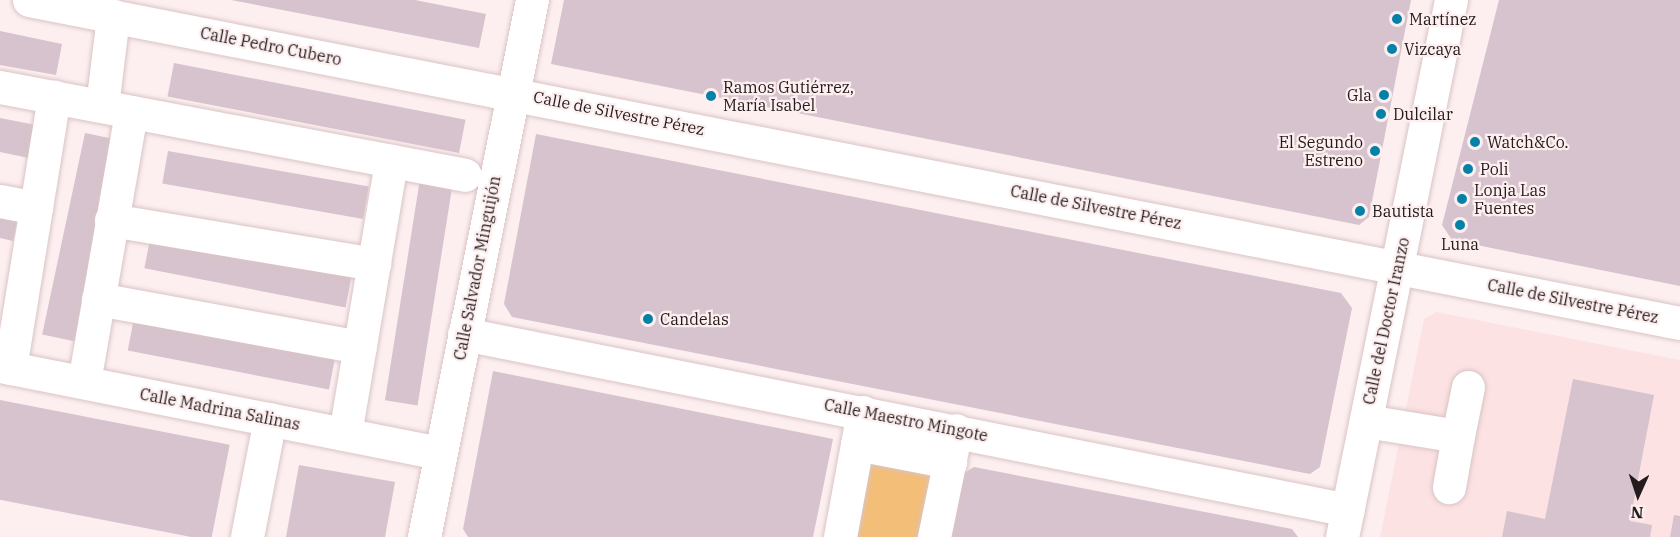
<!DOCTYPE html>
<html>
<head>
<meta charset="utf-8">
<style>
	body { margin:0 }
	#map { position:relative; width:1680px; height:537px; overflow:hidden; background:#fdeff0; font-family:"IBM Plex Serif",serif }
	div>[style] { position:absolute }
	.built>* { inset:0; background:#fce2e3 }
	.green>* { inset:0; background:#f3be77 }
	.building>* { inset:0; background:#d6c3cd; transform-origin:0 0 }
	.roads { filter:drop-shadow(0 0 2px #dac4c5) drop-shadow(0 0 2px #dac4c5) }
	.minor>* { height:33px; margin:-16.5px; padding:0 16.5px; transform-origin:16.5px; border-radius:16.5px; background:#fff }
	.dots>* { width:16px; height:16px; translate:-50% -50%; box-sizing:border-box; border:3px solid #fdeff0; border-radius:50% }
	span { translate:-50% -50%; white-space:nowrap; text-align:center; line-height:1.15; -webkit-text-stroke:4.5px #fdeff0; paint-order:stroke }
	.poi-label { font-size:16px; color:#241c1c }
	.left { translate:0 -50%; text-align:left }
	.right { translate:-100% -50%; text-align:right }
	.street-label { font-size:16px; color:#241c1c }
	.north { position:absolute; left:1608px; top:465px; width:60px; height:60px; -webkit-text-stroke:4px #fdeff0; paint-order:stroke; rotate:183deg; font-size:16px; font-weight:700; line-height:24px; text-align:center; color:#241c1c }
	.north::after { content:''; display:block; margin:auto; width:21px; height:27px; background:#241c1c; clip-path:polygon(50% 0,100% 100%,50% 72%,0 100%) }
</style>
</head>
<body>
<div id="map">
	<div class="built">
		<i style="clip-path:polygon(1436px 312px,1680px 360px,1680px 537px,1380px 537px,1424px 319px)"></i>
	</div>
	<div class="green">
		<i style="clip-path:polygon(868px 452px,937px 465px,923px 537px,852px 537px)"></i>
	</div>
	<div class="building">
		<i style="clip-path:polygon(231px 0,415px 0,486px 14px,479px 48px)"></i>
		<i style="clip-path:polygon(564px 0,1411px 0,1369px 217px,1359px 225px,551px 64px)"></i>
		<i style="clip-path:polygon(1499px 0,1680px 0,1680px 286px,1452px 240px,1442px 225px)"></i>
		<i style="clip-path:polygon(0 31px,62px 44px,56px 75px,0 65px)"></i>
		<i style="left:174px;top:63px;width:297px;height:34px;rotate:11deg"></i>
		<i style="clip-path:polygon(0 118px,36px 125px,29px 158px,0 152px)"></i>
		<i style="left:85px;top:133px;width:33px;height:206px;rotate:12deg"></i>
		<i style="clip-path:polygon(536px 134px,1341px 293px,1352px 308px,1320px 467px,1310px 474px,512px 317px,504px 304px)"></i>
		<i style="left:168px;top:151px;width:204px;height:33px;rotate:10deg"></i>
		<i style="left:420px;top:179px;width:33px;height:224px;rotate:9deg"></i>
		<i style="clip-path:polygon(0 205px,20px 209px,13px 241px,0 238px)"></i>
		<i style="left:151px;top:234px;width:205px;height:35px;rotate:11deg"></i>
		<i style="left:134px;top:318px;width:205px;height:33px;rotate:11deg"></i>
		<i style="clip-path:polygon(493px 371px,833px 439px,813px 537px,468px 537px,463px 529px)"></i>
		<i style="clip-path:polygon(1573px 379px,1654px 395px,1630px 521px,1652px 525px,1650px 537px,1502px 537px,1507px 511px,1545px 519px)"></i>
		<i style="left:0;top:400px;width:234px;height:98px;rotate:11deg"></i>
		<i style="clip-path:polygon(299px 465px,395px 482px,385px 537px,286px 537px)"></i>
		<i style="clip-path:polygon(974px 467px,1292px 529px,1298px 537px,951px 537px,964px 473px)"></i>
		<i style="clip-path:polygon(1674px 515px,1680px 516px,1680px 537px,1670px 537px)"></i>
	</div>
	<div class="roads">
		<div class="minor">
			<i style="left:29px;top:0;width:1682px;rotate:11.07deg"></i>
			<i style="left:0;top:87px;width:473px;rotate:10.7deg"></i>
			<i style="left:102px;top:106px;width:91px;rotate:-83deg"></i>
			<i style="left:0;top:201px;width:37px;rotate:11deg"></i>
			<i style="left:111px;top:220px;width:267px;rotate:9.5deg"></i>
			<i style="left:98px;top:299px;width:266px;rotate:10.4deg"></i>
			<i style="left:464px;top:334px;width:901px;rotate:11.26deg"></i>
			<i style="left:0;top:366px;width:448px;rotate:11.2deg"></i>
			<i style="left:10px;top:368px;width:275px;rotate:-80.8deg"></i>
			<i style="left:84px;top:382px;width:274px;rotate:-80.1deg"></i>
			<i style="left:1366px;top:421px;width:93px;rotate:9.3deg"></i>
			<i style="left:1458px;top:436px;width:52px;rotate:100deg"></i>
			<i style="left:345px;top:434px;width:277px;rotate:-80.4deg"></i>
			<i style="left:1458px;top:436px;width:50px;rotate:-78.5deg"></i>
			<i style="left:857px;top:444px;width:95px;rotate:11deg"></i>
			<i style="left:247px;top:537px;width:120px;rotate:-79deg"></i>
			<i style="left:424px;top:537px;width:548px;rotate:-78.63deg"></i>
			<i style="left:840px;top:537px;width:127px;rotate:-79.6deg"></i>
			<i style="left:934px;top:537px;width:109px;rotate:-78.4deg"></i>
			<i style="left:1342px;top:537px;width:548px;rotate:-78.53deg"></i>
		</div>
	</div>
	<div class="dots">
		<i style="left:1397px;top:19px;background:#0481a7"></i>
		<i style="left:1392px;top:49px;background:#0481a7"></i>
		<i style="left:1384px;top:95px;background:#0481a7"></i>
		<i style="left:711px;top:96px;background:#0481a7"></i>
		<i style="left:1381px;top:114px;background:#0481a7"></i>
		<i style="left:1475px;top:142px;background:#0481a7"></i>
		<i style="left:1375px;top:151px;background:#0481a7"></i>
		<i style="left:1468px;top:169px;background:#0481a7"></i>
		<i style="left:1462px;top:199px;background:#0481a7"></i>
		<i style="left:1360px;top:211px;background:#0481a7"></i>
		<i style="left:1460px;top:225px;background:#0481a7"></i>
		<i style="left:648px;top:319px;background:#0481a7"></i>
	</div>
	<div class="poi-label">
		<span class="left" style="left:1409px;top:19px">Martínez</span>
		<span class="left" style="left:1404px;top:49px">Vizcaya</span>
		<span class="left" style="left:723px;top:96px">Ramos Gutiérrez,<br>María Isabel</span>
		<span class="right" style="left:1372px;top:95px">Gla</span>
		<span class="left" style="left:1393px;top:114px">Dulcilar</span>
		<span class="right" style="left:1363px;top:151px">El Segundo<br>Estreno</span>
		<span class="left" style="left:1487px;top:142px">Watch&amp;Co.</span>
		<span class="left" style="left:1480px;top:169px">Poli</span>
		<span class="left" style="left:1474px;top:199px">Lonja Las<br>Fuentes</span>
		<span class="left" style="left:1372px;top:211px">Bautista</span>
		<span style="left:1460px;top:244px">Luna</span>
		<span class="left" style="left:660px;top:319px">Candelas</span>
	</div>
	<div class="street-label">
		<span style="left:271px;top:46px;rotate:11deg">Calle Pedro Cubero</span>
		<span style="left:619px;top:113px;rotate:11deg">Calle de Silvestre Pérez</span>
		<span style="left:1096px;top:207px;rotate:11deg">Calle de Silvestre Pérez</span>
		<span style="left:477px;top:268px;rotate:-79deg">Calle Salvador Minguijón</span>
		<span style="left:1573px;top:301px;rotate:11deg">Calle de Silvestre Pérez</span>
		<span style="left:1386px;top:321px;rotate:-78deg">Calle del Doctor Iranzo</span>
		<span style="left:220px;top:409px;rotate:11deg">Calle Madrina Salinas</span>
		<span style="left:906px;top:420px;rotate:11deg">Calle Maestro Mingote</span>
	</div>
	<div class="north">N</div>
</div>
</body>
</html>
